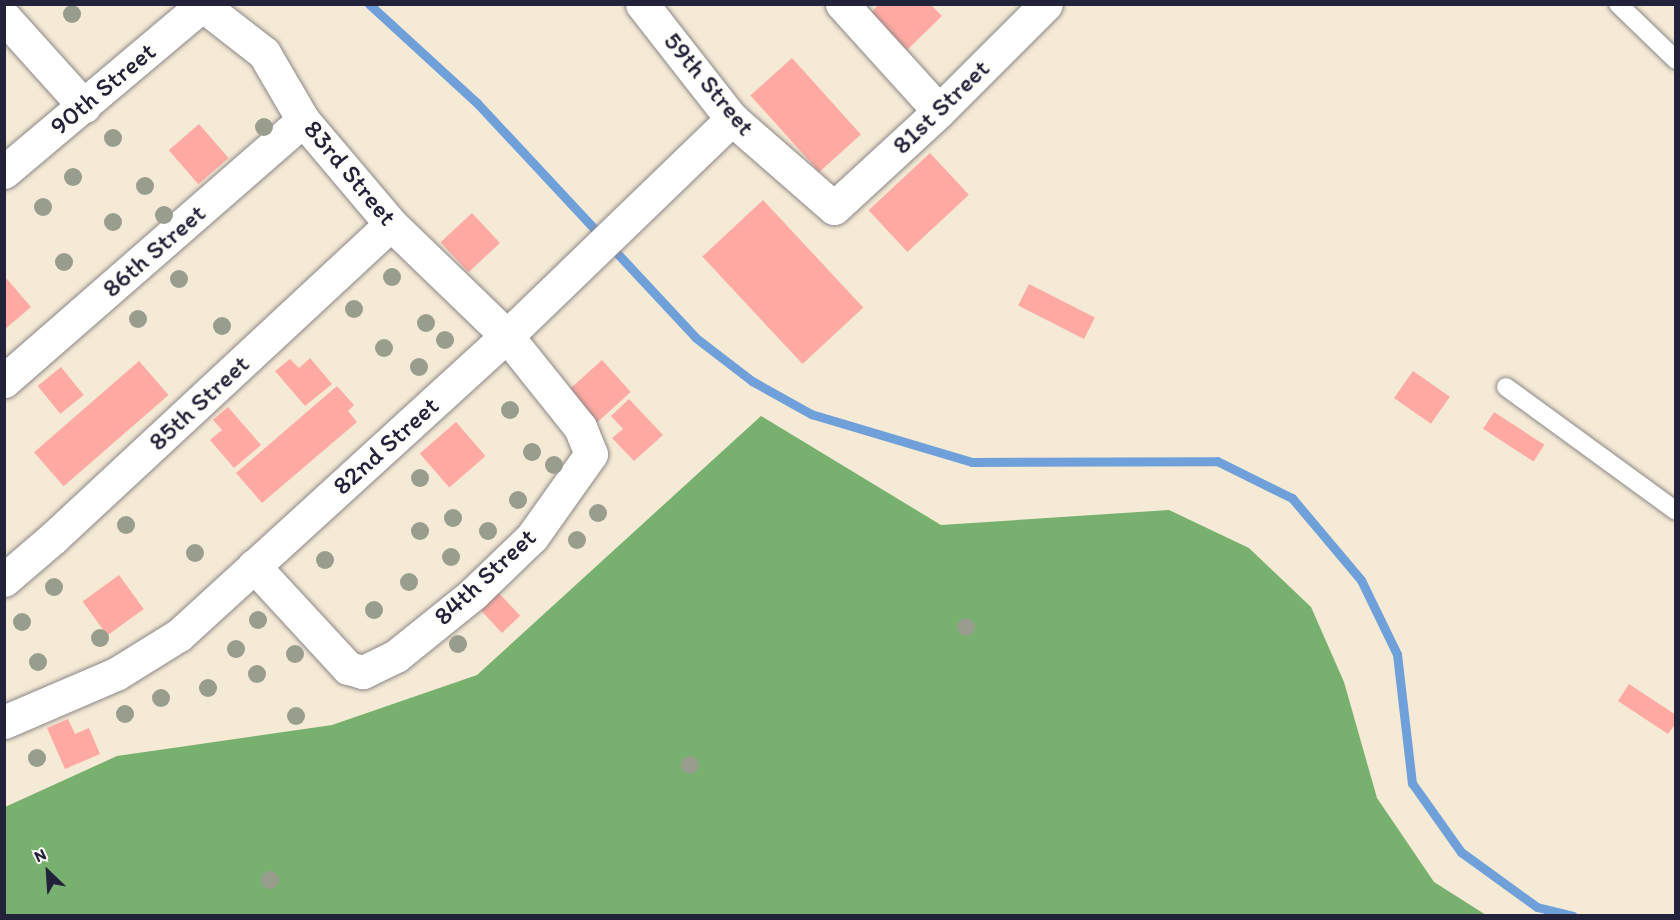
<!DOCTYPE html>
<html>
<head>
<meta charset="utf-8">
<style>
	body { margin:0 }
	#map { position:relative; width:1680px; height:920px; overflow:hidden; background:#f5ead5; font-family:Itim,sans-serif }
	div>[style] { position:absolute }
	.forest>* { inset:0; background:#78b16f }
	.stream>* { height:9px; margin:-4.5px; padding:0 4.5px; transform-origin:4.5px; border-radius:4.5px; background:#6fa0d9 }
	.building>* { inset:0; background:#fea9a2; transform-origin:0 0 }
	.roads { filter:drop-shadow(0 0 2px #8c8688) drop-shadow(0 0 2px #8c8688) }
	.service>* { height:18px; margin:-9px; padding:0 9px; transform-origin:9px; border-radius:9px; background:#fff }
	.minor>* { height:33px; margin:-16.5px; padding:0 16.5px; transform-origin:16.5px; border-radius:16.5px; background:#fff }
	.trees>* { width:18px; height:18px; margin:-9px; border-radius:50%; background:#989d8e }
	span { translate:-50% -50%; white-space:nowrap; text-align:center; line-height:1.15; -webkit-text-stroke:4.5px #fdfcf7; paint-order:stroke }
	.street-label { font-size:26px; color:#22223b }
	.frame { position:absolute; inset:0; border:6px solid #22223b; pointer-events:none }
	.north { position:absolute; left:18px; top:842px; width:60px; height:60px; -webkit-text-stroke:4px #fdfcf7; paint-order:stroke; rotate:335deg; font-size:16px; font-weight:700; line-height:24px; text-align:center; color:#22223b }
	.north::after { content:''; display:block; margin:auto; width:21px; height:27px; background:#22223b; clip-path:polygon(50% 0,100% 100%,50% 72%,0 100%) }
</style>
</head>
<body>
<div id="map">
	<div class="forest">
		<i style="clip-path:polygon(761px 416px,941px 525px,1169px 510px,1249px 548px,1311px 607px,1344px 682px,1377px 798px,1434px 882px,1486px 915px,5px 915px,5px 807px,117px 756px,332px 725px,477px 675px)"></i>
	</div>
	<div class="stream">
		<i style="left:369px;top:4px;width:147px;rotate:42.5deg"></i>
		<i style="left:477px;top:103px;width:321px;rotate:47deg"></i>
		<i style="left:696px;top:338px;width:71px;rotate:37.5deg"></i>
		<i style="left:752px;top:381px;width:68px;rotate:29.2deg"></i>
		<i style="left:811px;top:414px;width:168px;rotate:16.6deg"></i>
		<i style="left:972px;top:462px;width:245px;rotate:-0.2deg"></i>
		<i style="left:1217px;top:461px;width:84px;rotate:26.3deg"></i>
		<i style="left:1292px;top:498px;width:107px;rotate:49.9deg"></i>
		<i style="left:1361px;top:580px;width:82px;rotate:64.1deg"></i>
		<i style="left:1397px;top:654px;width:130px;rotate:83.4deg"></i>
		<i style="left:1412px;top:783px;width:85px;rotate:54.6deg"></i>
		<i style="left:1461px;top:852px;width:94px;rotate:35.9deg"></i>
		<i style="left:1537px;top:907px;width:37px;rotate:14deg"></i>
	</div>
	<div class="building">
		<i style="clip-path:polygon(879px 4px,930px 4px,942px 16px,905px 52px,869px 15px)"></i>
		<i style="left:792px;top:58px;width:103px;height:56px;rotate:48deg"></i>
		<i style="left:199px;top:124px;width:45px;height:40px;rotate:49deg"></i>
		<i style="left:930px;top:153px;width:57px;height:84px;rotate:47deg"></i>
		<i style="left:763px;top:200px;width:147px;height:83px;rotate:47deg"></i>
		<i style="left:472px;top:213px;width:41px;height:43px;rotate:47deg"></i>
		<i style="clip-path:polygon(7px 279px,31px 307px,4px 330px,4px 282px)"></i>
		<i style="left:1029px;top:284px;width:74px;height:24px;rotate:27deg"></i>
		<i style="clip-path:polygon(310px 358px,332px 384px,305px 406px,275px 371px,290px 359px,299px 368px)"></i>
		<i style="left:602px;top:360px;width:43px;height:50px;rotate:48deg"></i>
		<i style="left:139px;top:361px;width:45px;height:139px;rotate:49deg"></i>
		<i style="left:61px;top:367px;width:36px;height:30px;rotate:51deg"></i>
		<i style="left:1413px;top:371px;width:45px;height:33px;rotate:35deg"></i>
		<i style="clip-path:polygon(337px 386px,354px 405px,348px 411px,357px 422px,262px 503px,236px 473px)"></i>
		<i style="clip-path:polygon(629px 399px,663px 435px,634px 461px,612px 438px,623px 429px,611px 416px)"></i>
		<i style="clip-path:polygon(228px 407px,261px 445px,234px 468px,210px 440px,222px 430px,213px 420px)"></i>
		<i style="left:1494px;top:412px;width:60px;height:20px;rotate:33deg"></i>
		<i style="left:456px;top:422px;width:45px;height:48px;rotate:49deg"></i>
		<i style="left:119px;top:575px;width:42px;height:45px;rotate:54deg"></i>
		<i style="left:497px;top:591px;width:34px;height:25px;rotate:47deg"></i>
		<i style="clip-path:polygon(1629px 684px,1676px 715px,1676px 723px,1668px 734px,1618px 701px)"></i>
		<i style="clip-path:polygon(68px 719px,75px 734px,89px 728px,100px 754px,65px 769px,47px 728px)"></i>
	</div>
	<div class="roads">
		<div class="service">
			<i style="left:1618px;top:4px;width:81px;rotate:44deg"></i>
			<i style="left:1506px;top:387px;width:210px;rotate:36.1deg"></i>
		</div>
		<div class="minor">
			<i style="left:201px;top:4px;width:80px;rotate:37.9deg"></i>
			<i style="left:264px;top:53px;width:78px;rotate:59.8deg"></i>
			<i style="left:303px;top:120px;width:136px;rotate:49.8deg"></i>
			<i style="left:391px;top:224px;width:161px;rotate:44deg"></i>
			<i style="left:507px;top:336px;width:117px;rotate:51.3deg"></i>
			<i style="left:580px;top:427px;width:29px;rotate:68deg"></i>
			<i style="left:591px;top:454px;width:102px;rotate:125.4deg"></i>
			<i style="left:532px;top:537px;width:82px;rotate:136deg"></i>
			<i style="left:473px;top:594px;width:99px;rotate:141.2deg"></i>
			<i style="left:396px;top:656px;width:37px;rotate:154deg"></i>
			<i style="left:363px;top:672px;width:16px;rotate:-165deg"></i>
			<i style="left:348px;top:668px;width:139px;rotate:-132.7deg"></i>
			<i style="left:642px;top:4px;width:146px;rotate:52deg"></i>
			<i style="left:732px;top:119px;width:135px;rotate:41.1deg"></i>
			<i style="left:834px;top:208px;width:143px;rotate:-42.7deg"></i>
			<i style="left:939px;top:111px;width:151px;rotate:-45deg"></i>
			<i style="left:842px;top:4px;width:144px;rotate:47.8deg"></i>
			<i style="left:4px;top:17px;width:120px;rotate:48deg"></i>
			<i style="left:4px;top:172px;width:259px;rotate:-40.1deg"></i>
			<i style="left:4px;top:381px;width:397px;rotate:-41.1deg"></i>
			<i style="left:4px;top:580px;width:65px;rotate:-40.6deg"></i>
			<i style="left:53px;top:538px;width:461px;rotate:-42.9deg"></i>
			<i style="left:4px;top:722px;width:122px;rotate:-23.2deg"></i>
			<i style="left:116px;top:674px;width:74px;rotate:-31.8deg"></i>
			<i style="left:179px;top:635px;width:444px;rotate:-42.4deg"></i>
			<i style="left:507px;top:336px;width:313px;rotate:-44deg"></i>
		</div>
	</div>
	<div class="trees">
		<i style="left:72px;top:14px"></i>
		<i style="left:264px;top:127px"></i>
		<i style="left:113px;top:138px"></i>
		<i style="left:73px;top:177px"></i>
		<i style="left:145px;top:186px"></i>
		<i style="left:43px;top:207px"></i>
		<i style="left:164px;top:215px"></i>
		<i style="left:113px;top:222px"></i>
		<i style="left:64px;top:262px"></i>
		<i style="left:392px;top:277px"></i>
		<i style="left:179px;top:279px"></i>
		<i style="left:354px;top:309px"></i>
		<i style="left:138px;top:319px"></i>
		<i style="left:426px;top:323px"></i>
		<i style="left:222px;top:326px"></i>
		<i style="left:445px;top:340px"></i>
		<i style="left:384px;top:348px"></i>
		<i style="left:419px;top:367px"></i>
		<i style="left:510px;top:410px"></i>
		<i style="left:532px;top:452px"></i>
		<i style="left:554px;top:465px"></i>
		<i style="left:420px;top:478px"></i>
		<i style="left:518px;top:500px"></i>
		<i style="left:598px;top:513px"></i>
		<i style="left:453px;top:518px"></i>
		<i style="left:126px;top:525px"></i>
		<i style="left:420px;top:531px"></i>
		<i style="left:488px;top:531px"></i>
		<i style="left:577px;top:540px"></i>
		<i style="left:195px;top:553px"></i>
		<i style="left:451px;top:557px"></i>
		<i style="left:325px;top:560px"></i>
		<i style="left:409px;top:582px"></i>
		<i style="left:54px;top:587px"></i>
		<i style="left:374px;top:610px"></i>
		<i style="left:258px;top:620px"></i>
		<i style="left:22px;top:622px"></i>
		<i style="left:966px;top:627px"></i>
		<i style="left:100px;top:638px"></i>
		<i style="left:458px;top:644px"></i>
		<i style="left:236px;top:649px"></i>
		<i style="left:295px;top:654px"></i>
		<i style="left:38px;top:662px"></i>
		<i style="left:257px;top:674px"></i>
		<i style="left:208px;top:688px"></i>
		<i style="left:161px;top:698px"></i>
		<i style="left:125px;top:714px"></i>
		<i style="left:296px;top:716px"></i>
		<i style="left:37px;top:758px"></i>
		<i style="left:690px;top:765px"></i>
		<i style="left:270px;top:880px"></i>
	</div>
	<div class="street-label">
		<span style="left:709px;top:84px;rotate:50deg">59th Street</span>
		<span style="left:103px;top:89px;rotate:-40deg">90th Street</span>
		<span style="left:941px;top:107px;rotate:-44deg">81st Street</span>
		<span style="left:350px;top:173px;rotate:50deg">83rd Street</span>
		<span style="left:154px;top:251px;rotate:-41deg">86th Street</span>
		<span style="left:199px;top:403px;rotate:-43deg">85th Street</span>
		<span style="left:386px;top:446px;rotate:-42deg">82nd Street</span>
		<span style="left:485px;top:577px;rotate:-43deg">84th Street</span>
	</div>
	<div class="frame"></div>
	<div class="north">N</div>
</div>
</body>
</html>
